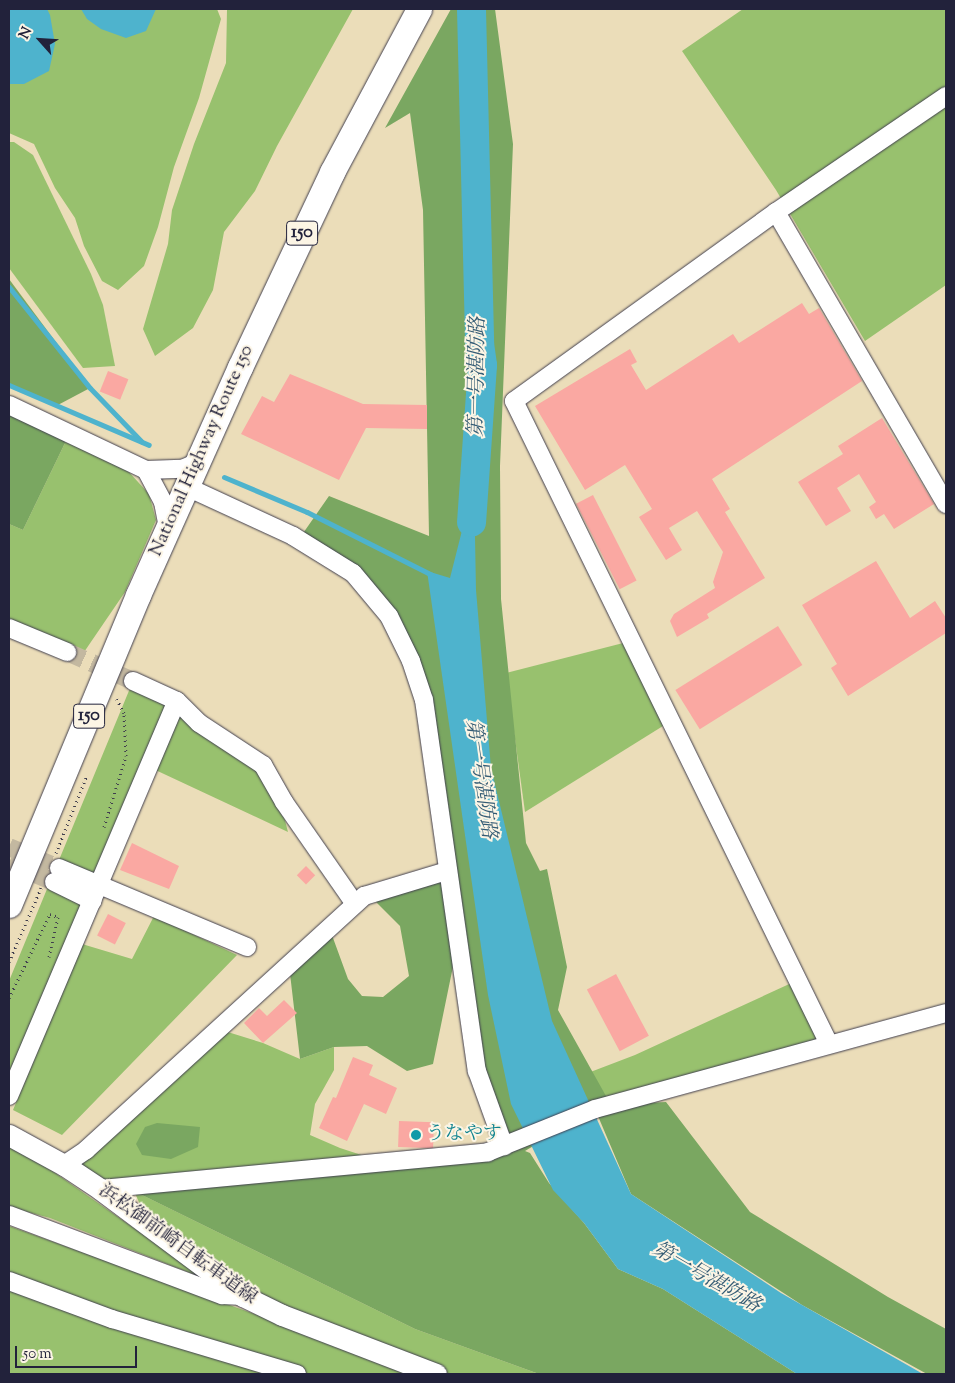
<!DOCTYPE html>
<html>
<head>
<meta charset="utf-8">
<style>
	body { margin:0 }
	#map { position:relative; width:955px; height:1383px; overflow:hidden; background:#ebddb9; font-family:"Sorts Mill Goudy","Noto Serif JP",serif }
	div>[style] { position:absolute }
	.green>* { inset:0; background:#98c16e }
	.forest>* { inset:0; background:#7aa761 }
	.water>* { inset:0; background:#4eb3cd }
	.stream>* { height:5px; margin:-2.5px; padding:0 2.5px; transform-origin:2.5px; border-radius:2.5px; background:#4eb3cd }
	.river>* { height:29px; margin:-14.5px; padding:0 14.5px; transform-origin:14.5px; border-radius:14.5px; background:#4eb3cd }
	.building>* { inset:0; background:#faa8a2; transform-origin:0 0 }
	.minor-tunnel>* { height:18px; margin-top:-9px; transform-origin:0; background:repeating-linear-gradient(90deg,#c3b8a0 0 18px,transparent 0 27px) }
	.path>* { height:3px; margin-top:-1.5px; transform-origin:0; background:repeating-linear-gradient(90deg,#403e4e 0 1px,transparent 0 5px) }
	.roads { filter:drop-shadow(0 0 1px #403e4e) drop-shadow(0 0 1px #403e4e) }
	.minor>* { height:18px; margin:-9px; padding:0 9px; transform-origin:9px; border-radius:9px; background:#fff }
	.major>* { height:21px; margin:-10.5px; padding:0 10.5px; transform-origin:10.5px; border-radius:10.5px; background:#fff }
	.highway>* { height:25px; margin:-12.5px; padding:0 12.5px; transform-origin:12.5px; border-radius:12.5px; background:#fff }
	.dots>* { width:14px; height:14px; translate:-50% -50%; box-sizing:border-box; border:2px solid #fcf5e5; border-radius:50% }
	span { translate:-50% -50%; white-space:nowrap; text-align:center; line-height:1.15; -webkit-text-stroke:4px #fcf5e5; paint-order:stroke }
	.shield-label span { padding:1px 4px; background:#fcf5e5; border:1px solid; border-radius:4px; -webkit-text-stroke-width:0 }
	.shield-label { font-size:18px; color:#22223b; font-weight:700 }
	.street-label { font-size:19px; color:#22223b }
	.culture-label { font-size:19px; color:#0d838f }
	.left { translate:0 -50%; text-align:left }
	.water-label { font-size:20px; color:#345c75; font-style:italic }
	.frame { position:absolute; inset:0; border:10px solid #22223b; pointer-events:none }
	.north { position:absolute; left:15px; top:15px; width:50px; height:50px; -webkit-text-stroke:4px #fcf5e5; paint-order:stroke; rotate:296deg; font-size:14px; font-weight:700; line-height:20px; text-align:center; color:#22223b }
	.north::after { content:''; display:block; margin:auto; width:18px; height:22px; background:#22223b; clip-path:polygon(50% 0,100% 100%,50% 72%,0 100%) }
	.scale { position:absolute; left:15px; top:1346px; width:122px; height:22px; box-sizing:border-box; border:2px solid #22223b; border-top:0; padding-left:6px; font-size:15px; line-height:18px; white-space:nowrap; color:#22223b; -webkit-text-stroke:4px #fcf5e5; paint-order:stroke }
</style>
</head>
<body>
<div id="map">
	<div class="green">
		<i style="clip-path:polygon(9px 9px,217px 9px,221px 19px,199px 98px,174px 167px,158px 227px,144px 266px,118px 290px,102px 281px,84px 246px,75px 218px,55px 188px,34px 144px,9px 133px)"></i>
		<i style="clip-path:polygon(227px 9px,353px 9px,277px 146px,255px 191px,224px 232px,213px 290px,193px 328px,155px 356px,143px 329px,168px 244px,172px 210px,194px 144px,226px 63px)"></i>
		<i style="clip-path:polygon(743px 9px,946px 9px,946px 285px,865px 341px,776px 190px,682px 51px)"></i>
		<i style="clip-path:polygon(9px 142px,14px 142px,33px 155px,91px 274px,103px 305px,115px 366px,83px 368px,9px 268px)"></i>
		<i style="clip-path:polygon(66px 441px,128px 471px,149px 494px,156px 520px,125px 592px,80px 658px,53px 640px,9px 624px,9px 524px,23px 530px)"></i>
		<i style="clip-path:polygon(631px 641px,671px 721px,525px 812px,506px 673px)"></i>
		<i style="clip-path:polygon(133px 681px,263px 765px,277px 790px,288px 832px,149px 767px,9px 1078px,9px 981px)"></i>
		<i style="clip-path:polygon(154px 916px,237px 955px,62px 1135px,13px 1110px,82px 944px,132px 959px)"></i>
		<i style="clip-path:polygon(798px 980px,829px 1044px,595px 1109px,580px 1076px,635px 1055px)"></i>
		<i style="clip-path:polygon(218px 1029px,263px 1043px,300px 1059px,334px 1047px,334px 1070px,315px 1104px,310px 1135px,340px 1148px,386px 1163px,111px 1188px,70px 1161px)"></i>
		<i style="clip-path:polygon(9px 1146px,41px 1163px,208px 1280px,50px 1218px,9px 1207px)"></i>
		<i style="clip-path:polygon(134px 1191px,415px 1329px,539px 1374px,449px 1374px,271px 1302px,142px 1209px)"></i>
		<i style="clip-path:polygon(9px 1226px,277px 1322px,414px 1374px,9px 1374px)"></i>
	</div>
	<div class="forest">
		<i style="clip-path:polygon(451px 9px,495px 9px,513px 144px,500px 466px,501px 599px,526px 843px,540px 871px,547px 869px,567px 967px,558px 1010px,611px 1105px,666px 1102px,750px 1212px,888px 1297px,946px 1329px,946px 1374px,927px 1374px,802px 1305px,631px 1194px,595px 1109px,525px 1151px,530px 1153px,549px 1183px,584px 1223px,618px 1269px,663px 1289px,797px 1374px,539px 1374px,415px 1329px,140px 1194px,459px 1156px,504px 1146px,520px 1150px,508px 1144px,478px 1066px,458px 942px,433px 1064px,407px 1071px,367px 1046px,334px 1047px,300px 1059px,289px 965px,329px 927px,348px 979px,362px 996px,383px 997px,409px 976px,400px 926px,369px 895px,439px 873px,453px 905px,415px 662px,381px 606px,299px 539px,329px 496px,429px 536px,423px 210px,410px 113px,385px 128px)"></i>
		<i style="clip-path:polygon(9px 279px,90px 388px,56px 406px,9px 386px)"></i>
		<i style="clip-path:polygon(9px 415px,66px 441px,23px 530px,9px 524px)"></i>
		<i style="clip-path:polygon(157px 1123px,200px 1127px,198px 1147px,171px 1159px,142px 1155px,136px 1144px,145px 1127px)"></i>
	</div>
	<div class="water">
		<i style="clip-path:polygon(9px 9px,47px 9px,50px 15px,55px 44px,49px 71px,24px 84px,9px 84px)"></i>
		<i style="clip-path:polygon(81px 9px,156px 9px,146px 31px,126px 38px,101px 29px,87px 19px)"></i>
		<i style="clip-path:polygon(474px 483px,476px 590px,491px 768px,552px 1021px,631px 1194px,781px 1293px,923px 1374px,797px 1374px,663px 1289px,618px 1269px,584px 1223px,553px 1190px,511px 1104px,488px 995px,427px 571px,450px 578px)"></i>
	</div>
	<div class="stream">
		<i style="left:9px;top:287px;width:129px;rotate:51.3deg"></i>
		<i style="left:90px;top:388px;width:74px;rotate:46.1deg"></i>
		<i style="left:9px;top:385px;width:152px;rotate:23.2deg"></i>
		<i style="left:224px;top:477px;width:90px;rotate:22.9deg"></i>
		<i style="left:307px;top:512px;width:140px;rotate:26.7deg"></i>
	</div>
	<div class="river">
		<i style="left:471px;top:9px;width:334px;rotate:88.6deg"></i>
		<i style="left:479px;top:343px;width:22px;rotate:82deg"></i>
		<i style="left:482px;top:365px;width:157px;rotate:94deg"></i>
	</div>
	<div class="building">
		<i style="clip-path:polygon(802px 303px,809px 314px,819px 308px,862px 381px,712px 479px,730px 509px,725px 512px,765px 578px,707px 614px,709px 618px,677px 637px,670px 621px,674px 614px,715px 588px,713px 582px,723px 552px,697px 511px,669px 528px,682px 550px,666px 560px,639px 517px,652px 509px,625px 465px,585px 490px,535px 406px,630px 349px,637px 362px,631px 365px,646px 390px,733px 334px,739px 343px)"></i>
		<i style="left:108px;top:371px;width:22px;height:22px;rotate:22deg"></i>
		<i style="clip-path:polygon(290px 374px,363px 404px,427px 405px,427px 429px,366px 428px,339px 480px,241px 434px,262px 396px,274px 402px)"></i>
		<i style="clip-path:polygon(882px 418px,934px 504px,894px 529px,884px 514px,876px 519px,869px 507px,876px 502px,859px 474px,837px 488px,851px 511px,826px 526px,798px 482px,843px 454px,838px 446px)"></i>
		<i style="left:593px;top:495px;width:96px;height:19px;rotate:63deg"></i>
		<i style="clip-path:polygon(876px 561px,910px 618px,935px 601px,946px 618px,946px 633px,848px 696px,831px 668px,837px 664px,802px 605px)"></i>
		<i style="left:778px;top:626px;width:46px;height:121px;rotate:58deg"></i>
		<i style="clip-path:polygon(132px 843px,179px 866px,169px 889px,120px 870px)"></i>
		<i style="left:306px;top:866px;width:13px;height:13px;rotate:45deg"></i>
		<i style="left:108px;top:914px;width:20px;height:24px;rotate:27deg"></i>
		<i style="left:616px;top:974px;width:70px;height:33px;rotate:62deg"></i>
		<i style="clip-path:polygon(284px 1000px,297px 1013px,263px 1043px,244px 1023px,259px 1008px,267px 1016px)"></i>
		<i style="clip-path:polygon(353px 1057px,373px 1065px,369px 1075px,397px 1088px,386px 1114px,364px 1104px,347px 1141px,319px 1128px,333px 1097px,336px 1098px)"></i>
		<i style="left:399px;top:1121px;width:35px;height:26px;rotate:2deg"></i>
	</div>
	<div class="minor-tunnel">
		<i style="left:67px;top:652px;width:72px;rotate:23.7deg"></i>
		<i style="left:9px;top:847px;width:54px;rotate:22.8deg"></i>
		<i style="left:9px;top:863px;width:49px;rotate:22.9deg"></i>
	</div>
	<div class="path">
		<i style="left:104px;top:827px;width:74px;rotate:-72.8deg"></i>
		<i style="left:126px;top:756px;width:43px;rotate:-92.7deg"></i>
		<i style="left:124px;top:713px;width:16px;rotate:-117deg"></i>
		<i style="left:56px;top:853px;width:84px;rotate:-68.3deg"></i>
		<i style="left:9px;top:962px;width:81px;rotate:-66.6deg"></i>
		<i style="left:9px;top:998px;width:93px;rotate:-64deg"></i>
		<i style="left:50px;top:914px;width:9px;rotate:21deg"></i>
		<i style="left:58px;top:917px;width:41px;rotate:102.7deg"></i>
	</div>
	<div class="roads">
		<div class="minor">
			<i style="left:776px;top:212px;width:338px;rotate:59.8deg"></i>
			<i style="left:9px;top:405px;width:152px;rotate:25.4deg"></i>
			<i style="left:146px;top:470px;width:36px;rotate:-2deg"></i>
			<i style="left:182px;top:469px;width:15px;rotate:-23deg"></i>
			<i style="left:146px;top:470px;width:36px;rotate:62deg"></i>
			<i style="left:163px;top:502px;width:25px;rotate:79deg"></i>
			<i style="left:185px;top:486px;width:119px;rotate:24.8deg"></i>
			<i style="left:293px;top:536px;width:70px;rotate:31.7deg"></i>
			<i style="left:353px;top:573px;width:56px;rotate:50.1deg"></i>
			<i style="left:389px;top:616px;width:50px;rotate:63.9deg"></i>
			<i style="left:411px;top:661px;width:41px;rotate:71.6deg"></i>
			<i style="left:424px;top:700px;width:375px;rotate:81.9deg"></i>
			<i style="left:477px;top:1071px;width:80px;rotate:70.2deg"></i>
			<i style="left:9px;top:628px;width:63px;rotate:22.5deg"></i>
			<i style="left:133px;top:681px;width:48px;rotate:24.4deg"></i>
			<i style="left:177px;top:701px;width:31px;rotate:45deg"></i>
			<i style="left:199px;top:723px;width:77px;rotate:33.3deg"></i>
			<i style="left:263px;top:765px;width:43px;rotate:60.4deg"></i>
			<i style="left:284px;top:802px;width:124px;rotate:55.2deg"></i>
			<i style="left:59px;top:868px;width:204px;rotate:22.8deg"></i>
			<i style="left:54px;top:882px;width:43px;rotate:26deg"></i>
			<i style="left:829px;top:1044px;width:716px;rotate:-116.1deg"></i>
			<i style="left:514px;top:401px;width:323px;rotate:-35.8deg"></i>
			<i style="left:776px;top:212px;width:206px;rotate:-34.3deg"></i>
			<i style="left:9px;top:1096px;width:429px;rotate:-67deg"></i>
			<i style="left:64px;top:1165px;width:27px;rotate:-34deg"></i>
			<i style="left:86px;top:1150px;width:377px;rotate:-42.4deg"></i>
			<i style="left:364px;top:896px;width:87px;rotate:-16.8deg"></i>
			<i style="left:100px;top:1189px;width:390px;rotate:-5.4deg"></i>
			<i style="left:488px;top:1152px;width:115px;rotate:-21.9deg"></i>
			<i style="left:595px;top:1109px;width:364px;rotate:-15.3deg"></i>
			<i style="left:9px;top:1215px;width:228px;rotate:20.6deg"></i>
			<i style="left:222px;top:1295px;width:21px;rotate:3deg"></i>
			<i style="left:9px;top:1281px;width:110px;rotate:20.3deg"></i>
			<i style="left:112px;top:1319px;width:193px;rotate:16.6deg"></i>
		</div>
		<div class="major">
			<i style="left:9px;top:1135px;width:63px;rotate:28.6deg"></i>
			<i style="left:64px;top:1165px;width:43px;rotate:33.7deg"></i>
			<i style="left:100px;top:1189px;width:179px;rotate:36.8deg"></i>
			<i style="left:243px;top:1296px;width:43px;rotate:26deg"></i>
			<i style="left:282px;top:1315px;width:165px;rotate:21deg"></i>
		</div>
		<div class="highway">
			<i style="left:9px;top:905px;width:336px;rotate:-67.4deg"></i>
			<i style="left:138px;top:595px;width:250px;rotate:-65.9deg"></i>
			<i style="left:240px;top:367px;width:216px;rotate:-64.7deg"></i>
			<i style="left:332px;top:172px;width:185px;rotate:-61.9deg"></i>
		</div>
	</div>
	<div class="dots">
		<i style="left:416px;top:1135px;background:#0f9aa8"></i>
	</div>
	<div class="shield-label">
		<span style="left:302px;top:233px">150</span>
		<span style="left:89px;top:716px">150</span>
	</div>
	<div class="street-label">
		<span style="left:202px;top:451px;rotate:-66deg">National Highway Route 150</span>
		<span style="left:177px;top:1245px;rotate:36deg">浜松御前崎自転車道線</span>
	</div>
	<div class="culture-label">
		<span class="left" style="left:426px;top:1135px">うなやす</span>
	</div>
	<div class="water-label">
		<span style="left:478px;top:377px;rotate:-89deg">第一号湛防路</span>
		<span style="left:480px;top:779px;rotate:82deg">第一号湛防路</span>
		<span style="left:706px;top:1278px;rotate:30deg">第一号湛防路</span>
	</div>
	<div class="frame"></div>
	<div class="north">N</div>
	<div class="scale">50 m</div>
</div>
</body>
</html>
